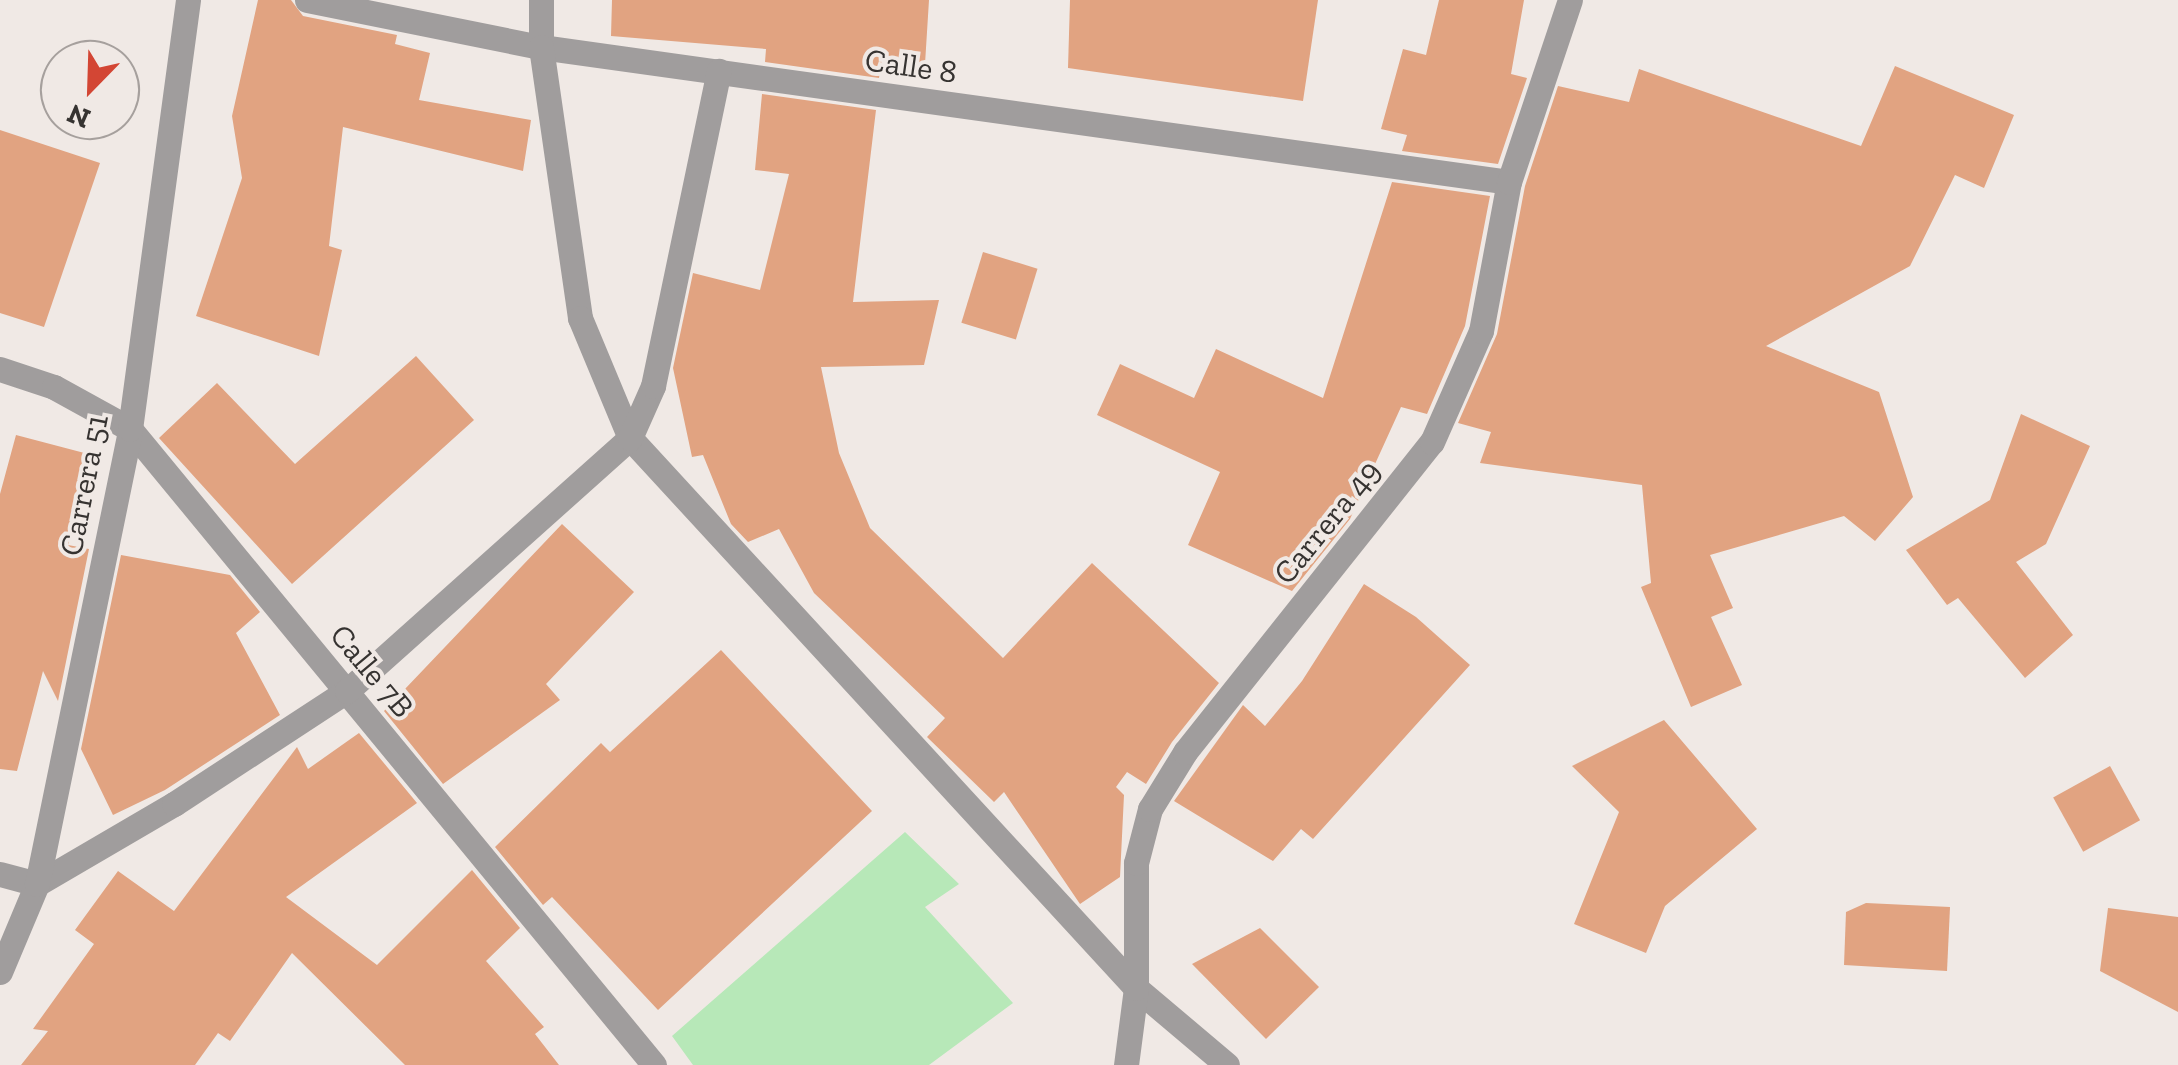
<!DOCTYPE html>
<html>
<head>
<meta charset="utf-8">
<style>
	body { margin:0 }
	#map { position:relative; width:2178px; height:1065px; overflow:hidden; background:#f0e9e5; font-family:"Zilla Slab",serif }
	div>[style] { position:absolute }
	.green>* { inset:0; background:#b7e8b8 }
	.building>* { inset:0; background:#e1a381; transform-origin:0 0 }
	.minor>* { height:25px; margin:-12.5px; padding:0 12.5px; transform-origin:12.5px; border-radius:12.5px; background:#a09d9d }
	span { translate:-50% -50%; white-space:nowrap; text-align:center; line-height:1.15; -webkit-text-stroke:8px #f0e9e5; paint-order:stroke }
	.street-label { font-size:32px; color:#363331 }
	.north { position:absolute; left:40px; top:40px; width:100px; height:100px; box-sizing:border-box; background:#f0e9e5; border:2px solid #a6a09d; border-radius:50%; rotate:203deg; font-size:28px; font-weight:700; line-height:40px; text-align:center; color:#363331 }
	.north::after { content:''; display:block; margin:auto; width:35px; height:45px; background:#d34634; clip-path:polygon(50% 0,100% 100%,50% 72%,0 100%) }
</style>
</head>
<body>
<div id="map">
	<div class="green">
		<i style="clip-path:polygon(905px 832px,959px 884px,925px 907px,1013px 1003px,929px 1065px,693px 1065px,672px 1036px)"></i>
	</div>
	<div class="building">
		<i style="clip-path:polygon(258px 0,291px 0,303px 16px,397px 35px,395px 44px,430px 53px,419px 100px,531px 120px,523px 171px,343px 127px,329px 246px,342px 250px,319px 356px,196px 316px,242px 178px,232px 116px)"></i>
		<i style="clip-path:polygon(612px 0,929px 0,925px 64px,882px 60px,879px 78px,765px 62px,766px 49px,611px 36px)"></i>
		<i style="clip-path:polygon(1070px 0,1318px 0,1303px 101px,1068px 68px)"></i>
		<i style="clip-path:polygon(1439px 0,1524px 0,1511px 74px,1527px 78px,1498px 164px,1402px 151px,1407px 135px,1381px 129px,1403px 49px,1426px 55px)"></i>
		<i style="clip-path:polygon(1895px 66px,2014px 115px,1984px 188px,1955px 175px,1910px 266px,1766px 346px,1879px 392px,1913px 497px,1875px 541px,1844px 516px,1710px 555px,1733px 608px,1711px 617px,1742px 685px,1691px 707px,1641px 587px,1651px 583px,1642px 485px,1480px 463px,1491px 432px,1458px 423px,1497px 334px,1525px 186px,1558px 86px,1629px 102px,1639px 69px,1861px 146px)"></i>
		<i style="clip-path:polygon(762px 94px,876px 110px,853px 302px,939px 300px,924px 365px,821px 367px,839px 453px,870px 528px,1003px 658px,1092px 563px,1219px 683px,1172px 742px,1146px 784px,1127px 772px,1116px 787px,1124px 795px,1120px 877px,1080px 904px,1004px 792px,994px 802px,927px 737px,945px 718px,814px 593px,779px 529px,748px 542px,731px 524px,703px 455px,692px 457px,673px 368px,693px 273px,760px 290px,789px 174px,755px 170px)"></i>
		<i style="clip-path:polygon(0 130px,100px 163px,44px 327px,0 313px)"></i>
		<i style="clip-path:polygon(1392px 182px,1490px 196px,1465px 326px,1427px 414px,1401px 407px,1350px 519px,1292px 591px,1188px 545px,1220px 472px,1097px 415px,1120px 364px,1194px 398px,1216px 349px,1323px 398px)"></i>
		<i style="left:983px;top:252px;width:57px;height:74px;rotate:17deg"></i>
		<i style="clip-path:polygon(416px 356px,474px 420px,292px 584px,159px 438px,217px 383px,295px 464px)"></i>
		<i style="clip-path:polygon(2021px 414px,2090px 446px,2046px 544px,2016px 562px,2073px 635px,2025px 678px,1958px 598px,1947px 605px,1906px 550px,1990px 500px)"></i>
		<i style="clip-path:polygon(16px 435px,92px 455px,68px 545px,89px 549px,58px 701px,43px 671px,17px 771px,0 769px,0 494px)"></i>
		<i style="clip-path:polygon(562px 524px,634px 592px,546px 684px,560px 700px,443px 784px,384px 711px)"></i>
		<i style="clip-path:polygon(121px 555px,230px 575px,260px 612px,236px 633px,280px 715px,165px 790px,113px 815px,81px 749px)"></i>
		<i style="clip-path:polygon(1364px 584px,1416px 617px,1470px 665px,1313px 839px,1301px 829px,1273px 861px,1174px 801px,1243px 705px,1265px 726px,1302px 681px)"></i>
		<i style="clip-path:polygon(721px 650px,872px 811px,658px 1010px,552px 897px,543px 905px,495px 847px,601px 743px,610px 752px)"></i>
		<i style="clip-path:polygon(1664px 720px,1757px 829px,1665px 906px,1646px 953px,1574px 924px,1619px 812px,1572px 766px)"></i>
		<i style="clip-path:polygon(359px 733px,417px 803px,286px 897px,377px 965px,472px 870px,520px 928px,486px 961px,544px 1027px,535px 1034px,559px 1065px,405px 1065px,292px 953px,230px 1041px,218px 1033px,195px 1065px,21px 1065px,48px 1031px,33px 1029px,94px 944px,75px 930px,118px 871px,174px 911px,297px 747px,308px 769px)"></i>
		<i style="left:2110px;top:766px;width:62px;height:65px;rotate:61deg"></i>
		<i style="clip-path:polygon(1866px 903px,1950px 907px,1947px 971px,1844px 965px,1846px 912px)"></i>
		<i style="clip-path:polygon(2108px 908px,2178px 917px,2178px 1012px,2100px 971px)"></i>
		<i style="clip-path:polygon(1260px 928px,1319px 987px,1266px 1039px,1192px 964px)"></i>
	</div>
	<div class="minor">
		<i style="left:307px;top:0;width:239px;rotate:11.4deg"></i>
		<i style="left:541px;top:47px;width:977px;rotate:7.94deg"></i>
		<i style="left:541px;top:0;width:47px;rotate:90deg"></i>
		<i style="left:541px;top:47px;width:274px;rotate:81.8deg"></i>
		<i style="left:580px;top:318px;width:130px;rotate:67.4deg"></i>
		<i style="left:630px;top:438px;width:747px;rotate:47.39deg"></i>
		<i style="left:1136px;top:988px;width:119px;rotate:40.2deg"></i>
		<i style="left:0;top:369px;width:57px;rotate:18.4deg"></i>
		<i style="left:54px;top:387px;width:87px;rotate:28.9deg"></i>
		<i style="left:130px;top:429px;width:824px;rotate:50.51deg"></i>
		<i style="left:0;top:874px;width:38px;rotate:15deg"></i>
		<i style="left:37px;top:884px;width:159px;rotate:-30.3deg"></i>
		<i style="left:174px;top:804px;width:207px;rotate:-33.2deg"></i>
		<i style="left:347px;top:691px;width:380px;rotate:-41.8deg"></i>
		<i style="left:630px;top:438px;width:57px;rotate:-66.1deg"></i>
		<i style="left:653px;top:386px;width:322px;rotate:-78.2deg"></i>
		<i style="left:0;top:972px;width:95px;rotate:-67.2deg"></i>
		<i style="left:37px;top:884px;width:464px;rotate:-78.4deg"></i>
		<i style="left:130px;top:429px;width:433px;rotate:-82.3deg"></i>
		<i style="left:1126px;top:1065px;width:78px;rotate:-82.6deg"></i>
		<i style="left:1136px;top:988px;width:125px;rotate:-90deg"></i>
		<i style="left:1136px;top:863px;width:56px;rotate:-75.5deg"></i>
		<i style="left:1150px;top:809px;width:67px;rotate:-58.4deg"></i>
		<i style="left:1185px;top:752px;width:396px;rotate:-51.5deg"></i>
		<i style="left:1432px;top:442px;width:121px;rotate:-66.2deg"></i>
		<i style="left:1481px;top:331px;width:152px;rotate:-79.4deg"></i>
		<i style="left:1509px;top:182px;width:192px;rotate:-71.5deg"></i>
	</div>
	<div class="street-label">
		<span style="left:911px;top:66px;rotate:8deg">Calle 8</span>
		<span style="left:84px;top:485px;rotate:-79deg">Carrera 51</span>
		<span style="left:1327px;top:522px;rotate:-51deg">Carrera 49</span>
		<span style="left:372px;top:671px;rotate:50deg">Calle 7B</span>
	</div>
	<div class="north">N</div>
</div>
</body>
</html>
